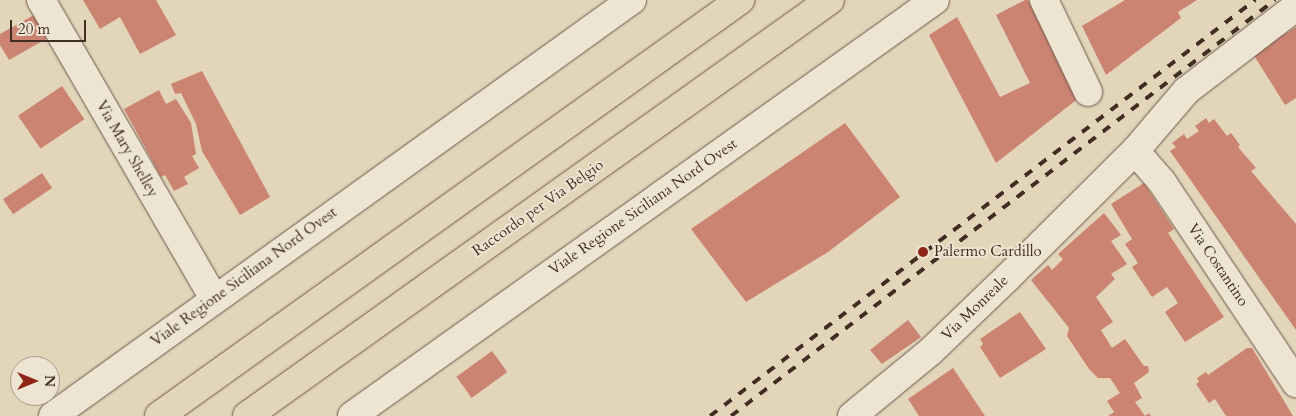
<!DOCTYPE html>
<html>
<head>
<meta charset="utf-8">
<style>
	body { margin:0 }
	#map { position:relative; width:1296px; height:416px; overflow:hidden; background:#e3d5ba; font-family:Cardo,serif }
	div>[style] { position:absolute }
	.building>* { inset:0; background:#cb8372; transform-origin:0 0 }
	.roads { filter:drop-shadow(0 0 1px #695848) drop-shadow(0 0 1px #695848) }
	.street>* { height:28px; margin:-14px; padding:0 14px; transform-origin:14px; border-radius:14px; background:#ede4d2 }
	.secondary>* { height:28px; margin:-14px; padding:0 14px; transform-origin:14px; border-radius:14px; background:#ede4d2 }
	.highway>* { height:28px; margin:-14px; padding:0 14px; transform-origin:14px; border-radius:14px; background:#e3d5ba }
	.rail>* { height:4px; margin-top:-2px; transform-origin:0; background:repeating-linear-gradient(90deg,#402e22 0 9px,transparent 0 18px) }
	.dots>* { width:14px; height:14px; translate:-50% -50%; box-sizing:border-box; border:2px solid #ede4d2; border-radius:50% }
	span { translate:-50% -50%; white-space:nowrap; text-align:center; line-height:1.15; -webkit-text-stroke:4px #ede4d2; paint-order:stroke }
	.street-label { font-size:15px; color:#402e22 }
	.poi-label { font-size:15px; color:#402e22 }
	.left { translate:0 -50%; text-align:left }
	.north { position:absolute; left:10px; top:356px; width:50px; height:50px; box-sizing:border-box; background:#ede4d2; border:1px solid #a89b8c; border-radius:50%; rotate:90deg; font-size:14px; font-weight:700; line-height:20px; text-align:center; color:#402e22 }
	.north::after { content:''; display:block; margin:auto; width:18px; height:22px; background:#8f2418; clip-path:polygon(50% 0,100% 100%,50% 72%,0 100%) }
	.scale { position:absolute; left:10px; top:20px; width:76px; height:22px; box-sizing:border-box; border:2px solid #402e22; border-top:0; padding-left:6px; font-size:15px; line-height:18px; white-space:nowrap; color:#402e22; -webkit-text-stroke:4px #ede4d2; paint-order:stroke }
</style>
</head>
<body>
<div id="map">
	<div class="building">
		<i style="clip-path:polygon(83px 0,156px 0,176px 35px,140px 54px,120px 17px,100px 29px)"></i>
		<i style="clip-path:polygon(1025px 0,1028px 0,1080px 97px,996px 163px,929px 35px,957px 17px,1000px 97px,1030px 83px,996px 15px)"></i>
		<i style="clip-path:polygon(1125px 0,1197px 0,1178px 12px,1181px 18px,1106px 75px,1082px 26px)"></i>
		<i style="clip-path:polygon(34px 15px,48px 38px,9px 60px,0 45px,0 34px)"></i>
		<i style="clip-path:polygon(1296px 27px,1296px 98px,1285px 105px,1253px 54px)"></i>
		<i style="clip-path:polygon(202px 71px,270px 197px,240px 215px,202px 151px,196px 124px,181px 93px,175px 94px,171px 84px)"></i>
		<i style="left:62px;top:86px;width:40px;height:53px;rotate:56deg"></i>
		<i style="clip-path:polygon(159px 90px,166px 104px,176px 99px,191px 123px,196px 154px,192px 156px,199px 168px,184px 177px,188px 184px,174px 191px,165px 175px,161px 177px,124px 109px)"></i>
		<i style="clip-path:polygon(1206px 118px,1209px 123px,1214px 119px,1227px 136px,1231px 133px,1240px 145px,1238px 147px,1256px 168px,1251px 171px,1296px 224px,1296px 330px,1170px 151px,1176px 147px,1172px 143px,1184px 134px,1187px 139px,1199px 131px,1195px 126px)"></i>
		<i style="clip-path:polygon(845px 123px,900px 197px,828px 252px,746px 302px,691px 229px)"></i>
		<i style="left:42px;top:173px;width:18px;height:47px;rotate:56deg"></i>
		<i style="clip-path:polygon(1144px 183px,1174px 229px,1168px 233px,1224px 317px,1185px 342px,1165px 312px,1178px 303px,1167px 287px,1152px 297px,1132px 267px,1138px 263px,1125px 244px,1132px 239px,1111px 204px)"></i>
		<i style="clip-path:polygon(1104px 213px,1121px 235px,1111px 241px,1127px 264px,1111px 274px,1115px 279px,1096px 297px,1113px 322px,1101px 330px,1112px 348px,1125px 339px,1144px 366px,1148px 366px,1149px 372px,1134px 383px,1142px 398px,1135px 402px,1145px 416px,1149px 413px,1151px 416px,1108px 416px,1114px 412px,1107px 401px,1120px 393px,1110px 378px,1098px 378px,1089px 369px,1067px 336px,1069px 328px,1031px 280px,1048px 265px,1052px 270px,1063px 259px,1058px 254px)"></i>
		<i style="clip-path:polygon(1020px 312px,1046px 349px,1000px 378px,980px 347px,983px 344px,980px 339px)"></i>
		<i style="clip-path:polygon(908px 320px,921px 337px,882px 364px,870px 350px)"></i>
		<i style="clip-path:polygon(1247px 348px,1252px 348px,1293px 416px,1226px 416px,1215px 399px,1209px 403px,1196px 384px,1199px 382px,1197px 378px,1206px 372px,1208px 375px)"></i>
		<i style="left:492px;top:351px;width:26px;height:44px;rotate:54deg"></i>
		<i style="clip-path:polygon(953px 368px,985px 416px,919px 416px,908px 399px)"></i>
	</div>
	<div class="roads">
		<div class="street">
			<i style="left:41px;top:0;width:345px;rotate:59.9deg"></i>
			<i style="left:1044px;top:0;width:102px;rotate:64.4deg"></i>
			<i style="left:1135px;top:151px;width:41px;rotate:48.9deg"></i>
			<i style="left:1162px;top:182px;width:242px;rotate:56.3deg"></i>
			<i style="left:852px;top:416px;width:102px;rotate:-39.4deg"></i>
			<i style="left:931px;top:351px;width:107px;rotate:-43.9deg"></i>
			<i style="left:1008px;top:277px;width:179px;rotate:-44.8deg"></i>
			<i style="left:1135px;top:151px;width:79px;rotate:-49.6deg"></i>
			<i style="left:1186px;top:91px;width:138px;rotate:-37.4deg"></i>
		</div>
		<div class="secondary">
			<i style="left:53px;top:416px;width:713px;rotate:-35.7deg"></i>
			<i style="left:352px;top:416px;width:716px;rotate:-35.51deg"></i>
		</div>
		<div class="highway">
			<i style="left:159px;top:416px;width:715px;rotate:-35.6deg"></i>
			<i style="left:247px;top:416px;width:716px;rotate:-35.51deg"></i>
		</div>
	</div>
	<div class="rail">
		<i style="left:710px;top:416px;width:686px;rotate:-37.35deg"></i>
		<i style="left:731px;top:416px;width:685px;rotate:-37.41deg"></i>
	</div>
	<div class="dots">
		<i style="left:923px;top:252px;background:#8f2418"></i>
	</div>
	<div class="street-label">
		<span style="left:127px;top:149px;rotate:60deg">Via Mary Shelley</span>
		<span style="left:643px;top:207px;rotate:-35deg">Viale Regione Siciliana Nord Ovest</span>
		<span style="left:538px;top:208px;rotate:-35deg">Raccordo per Via Belgio</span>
		<span style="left:1218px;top:265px;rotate:56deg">Via Costantino</span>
		<span style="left:244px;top:277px;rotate:-36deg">Viale Regione Siciliana Nord Ovest</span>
		<span style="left:975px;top:308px;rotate:-44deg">Via Monreale</span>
	</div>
	<div class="poi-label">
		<span class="left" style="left:934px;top:252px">Palermo Cardillo</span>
	</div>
	<div class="north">N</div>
	<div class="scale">20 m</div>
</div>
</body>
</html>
